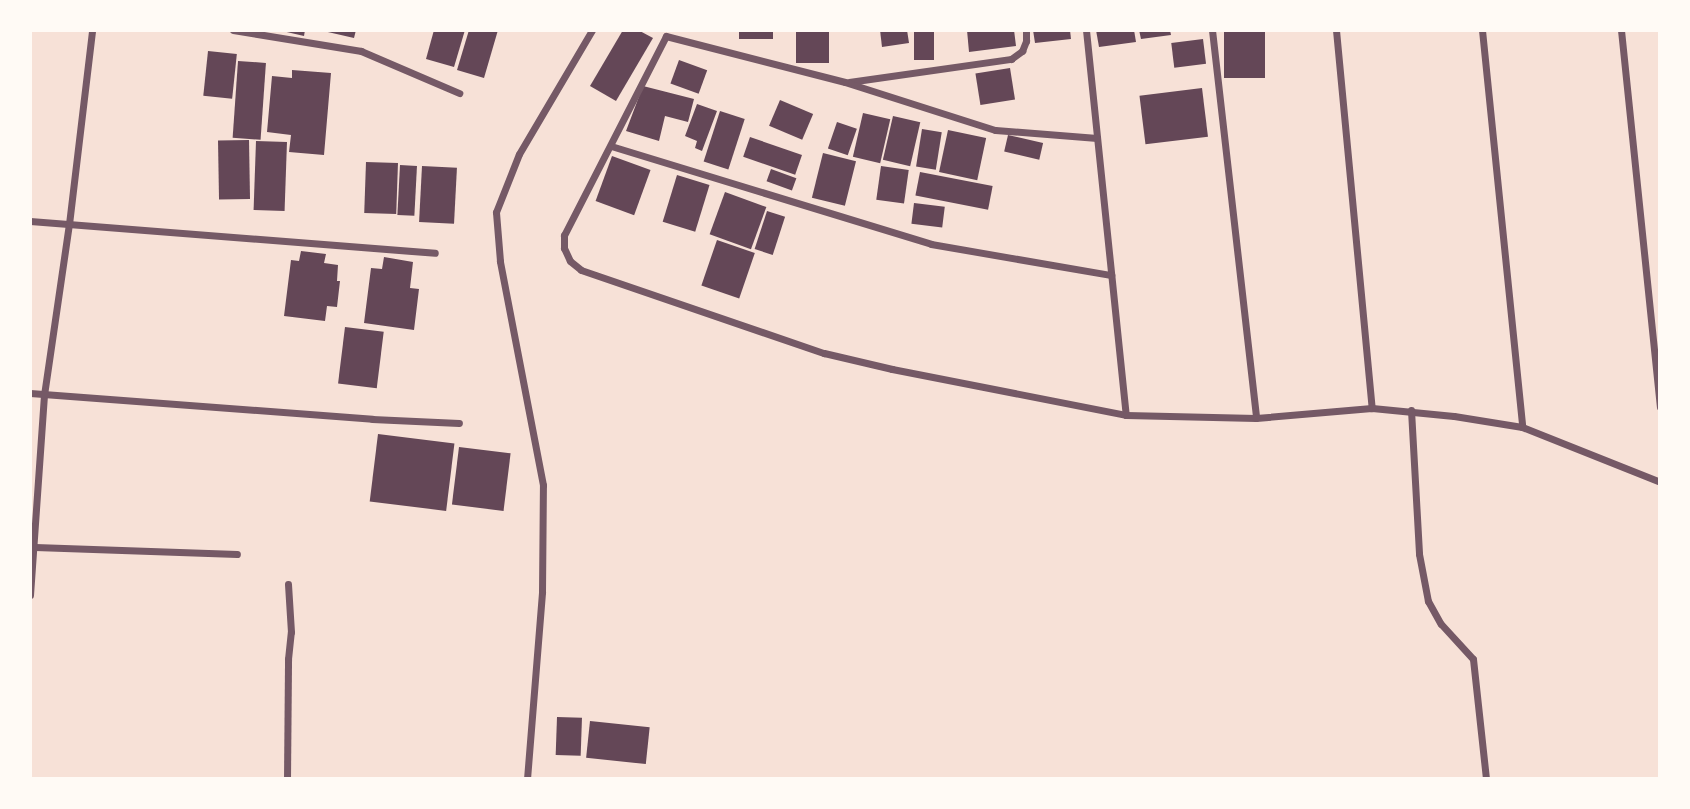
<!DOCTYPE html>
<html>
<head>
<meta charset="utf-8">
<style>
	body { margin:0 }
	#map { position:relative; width:1690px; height:809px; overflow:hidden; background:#f7e1d7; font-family:"DejaVu Sans",sans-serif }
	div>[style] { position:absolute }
	.building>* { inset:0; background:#644757; transform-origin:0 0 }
	.minor>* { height:7px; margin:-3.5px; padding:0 3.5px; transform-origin:3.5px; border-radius:3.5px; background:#755966 }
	span { translate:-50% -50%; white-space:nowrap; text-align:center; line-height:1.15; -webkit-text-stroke:5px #fffaf5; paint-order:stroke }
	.frame { position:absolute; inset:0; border:32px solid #fffaf5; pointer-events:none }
</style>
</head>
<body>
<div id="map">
	<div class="building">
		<i style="clip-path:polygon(278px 30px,305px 30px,304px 36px)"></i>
		<i style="clip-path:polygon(319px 30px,356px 30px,354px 38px)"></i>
		<i style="clip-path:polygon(434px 30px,465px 30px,454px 67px,426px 59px)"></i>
		<i style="clip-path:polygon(469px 30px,498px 30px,484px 78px,457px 70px)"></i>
		<i style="clip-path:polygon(623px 30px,638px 30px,653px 38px,616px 101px,590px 86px)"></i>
		<i style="left:739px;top:30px;width:34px;height:9px"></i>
		<i style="left:796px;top:30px;width:33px;height:33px"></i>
		<i style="clip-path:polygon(880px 30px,907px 30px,909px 43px,882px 47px)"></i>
		<i style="left:914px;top:30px;width:20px;height:30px"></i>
		<i style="clip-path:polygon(967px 30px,1014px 30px,1016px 46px,969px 52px)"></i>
		<i style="clip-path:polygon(1033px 30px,1070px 30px,1071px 39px,1035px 43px)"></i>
		<i style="clip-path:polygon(1096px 30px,1134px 30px,1136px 42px,1099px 47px)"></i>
		<i style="clip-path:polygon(1139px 30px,1170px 30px,1171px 35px,1141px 39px)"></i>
		<i style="left:1224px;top:30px;width:41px;height:48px"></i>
		<i style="left:1203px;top:39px;width:25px;height:32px;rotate:83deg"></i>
		<i style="left:208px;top:51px;width:29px;height:45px;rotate:6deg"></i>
		<i style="left:679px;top:60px;width:30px;height:25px;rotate:20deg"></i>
		<i style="left:238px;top:61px;width:28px;height:77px;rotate:4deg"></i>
		<i style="left:1010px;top:68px;width:32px;height:35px;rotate:81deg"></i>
		<i style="clip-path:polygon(292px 70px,331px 73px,324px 155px,289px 152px,291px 135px,267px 132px,272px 76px,292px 78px)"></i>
		<i style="clip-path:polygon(643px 86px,694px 99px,688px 122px,665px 116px,659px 141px,626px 131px)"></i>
		<i style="left:1202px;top:88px;width:49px;height:63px;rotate:83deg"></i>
		<i style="left:780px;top:100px;width:36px;height:28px;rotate:23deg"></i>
		<i style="clip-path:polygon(697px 104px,717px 111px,702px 151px,695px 148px,697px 141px,685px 136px)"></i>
		<i style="left:720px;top:111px;width:26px;height:53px;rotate:18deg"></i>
		<i style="left:863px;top:113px;width:28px;height:45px;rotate:13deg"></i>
		<i style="left:893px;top:116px;width:28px;height:45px;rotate:13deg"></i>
		<i style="left:837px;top:122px;width:21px;height:28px;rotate:19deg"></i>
		<i style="left:922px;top:129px;width:20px;height:38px;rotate:9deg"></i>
		<i style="left:948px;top:130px;width:39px;height:43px;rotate:12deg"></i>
		<i style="left:1008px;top:135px;width:36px;height:17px;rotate:13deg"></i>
		<i style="left:750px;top:137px;width:55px;height:21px;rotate:19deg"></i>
		<i style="left:249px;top:140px;width:59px;height:31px;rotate:89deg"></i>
		<i style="left:256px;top:141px;width:31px;height:69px;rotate:2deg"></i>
		<i style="left:823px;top:153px;width:34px;height:46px;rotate:14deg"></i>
		<i style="left:612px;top:156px;width:41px;height:48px;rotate:20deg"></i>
		<i style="left:366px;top:162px;width:32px;height:51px;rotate:2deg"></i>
		<i style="left:400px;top:165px;width:17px;height:50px;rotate:3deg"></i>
		<i style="left:422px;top:166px;width:35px;height:56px;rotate:3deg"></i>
		<i style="left:881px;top:166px;width:28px;height:34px;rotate:8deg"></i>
		<i style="left:771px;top:169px;width:27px;height:13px;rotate:20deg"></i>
		<i style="left:920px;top:172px;width:74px;height:24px;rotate:11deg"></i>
		<i style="left:677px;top:175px;width:34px;height:49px;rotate:17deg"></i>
		<i style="left:725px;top:192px;width:44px;height:45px;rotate:20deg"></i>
		<i style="left:914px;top:203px;width:31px;height:21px;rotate:7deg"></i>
		<i style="left:767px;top:211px;width:19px;height:40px;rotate:18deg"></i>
		<i style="left:717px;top:240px;width:40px;height:48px;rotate:19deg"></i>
		<i style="clip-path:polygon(301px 251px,326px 254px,324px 263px,338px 265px,337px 281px,340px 281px,337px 307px,327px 306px,325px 321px,284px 316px,291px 260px,299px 261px)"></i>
		<i style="clip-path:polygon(384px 257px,413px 262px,410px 288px,419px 289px,414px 330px,364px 323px,371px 268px,382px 269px)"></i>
		<i style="left:345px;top:327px;width:39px;height:57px;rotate:7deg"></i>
		<i style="left:378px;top:434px;width:77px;height:68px;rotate:7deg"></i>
		<i style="left:459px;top:447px;width:52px;height:58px;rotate:7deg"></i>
		<i style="left:557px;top:717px;width:25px;height:38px;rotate:2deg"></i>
		<i style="left:590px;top:721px;width:60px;height:37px;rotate:6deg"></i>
	</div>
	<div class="minor">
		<i style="left:233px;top:30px;width:130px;rotate:9.3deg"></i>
		<i style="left:361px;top:51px;width:107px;rotate:23.2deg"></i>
		<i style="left:1086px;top:30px;width:387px;rotate:84.1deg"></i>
		<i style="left:1212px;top:30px;width:390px;rotate:83.5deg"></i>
		<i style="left:1336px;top:30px;width:380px;rotate:84.6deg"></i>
		<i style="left:1482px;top:30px;width:399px;rotate:84.2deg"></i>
		<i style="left:1621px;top:30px;width:379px;rotate:84.1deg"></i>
		<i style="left:849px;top:82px;width:164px;rotate:-8.1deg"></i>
		<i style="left:1011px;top:59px;width:14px;rotate:-36deg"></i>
		<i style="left:1022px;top:51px;width:11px;rotate:-68deg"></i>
		<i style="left:1026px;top:41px;width:11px;rotate:-90deg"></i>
		<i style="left:1097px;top:138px;width:102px;rotate:-175.5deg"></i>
		<i style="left:995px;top:130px;width:157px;rotate:-162.3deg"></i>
		<i style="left:845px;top:82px;width:185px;rotate:-165.6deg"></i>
		<i style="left:666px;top:36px;width:224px;rotate:117.1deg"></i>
		<i style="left:564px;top:235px;width:13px;rotate:90deg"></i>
		<i style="left:564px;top:248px;width:14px;rotate:65deg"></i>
		<i style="left:570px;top:261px;width:14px;rotate:39deg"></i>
		<i style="left:581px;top:270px;width:257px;rotate:18.9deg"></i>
		<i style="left:824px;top:353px;width:70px;rotate:13.2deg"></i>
		<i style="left:892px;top:369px;width:238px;rotate:11.1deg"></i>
		<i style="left:1126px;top:415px;width:130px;rotate:1.3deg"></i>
		<i style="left:1256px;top:418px;width:116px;rotate:-4.9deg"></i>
		<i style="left:1372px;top:408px;width:82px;rotate:5.6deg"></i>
		<i style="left:1454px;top:416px;width:69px;rotate:9.2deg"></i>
		<i style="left:1522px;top:427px;width:149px;rotate:21.7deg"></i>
		<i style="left:611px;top:146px;width:335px;rotate:17deg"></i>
		<i style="left:931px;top:244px;width:183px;rotate:9.8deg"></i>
		<i style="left:30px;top:221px;width:406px;rotate:4.5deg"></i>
		<i style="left:30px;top:393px;width:343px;rotate:4.3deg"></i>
		<i style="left:372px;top:419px;width:87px;rotate:2.6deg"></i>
		<i style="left:1411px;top:410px;width:144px;rotate:86.8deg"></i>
		<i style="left:1419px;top:554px;width:48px;rotate:79.2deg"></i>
		<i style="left:1428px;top:601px;width:26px;rotate:61deg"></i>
		<i style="left:1441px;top:624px;width:47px;rotate:47.6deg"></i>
		<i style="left:1473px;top:659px;width:121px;rotate:83.8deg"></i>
		<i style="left:35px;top:547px;width:202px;rotate:2deg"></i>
		<i style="left:30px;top:595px;width:200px;rotate:-86deg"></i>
		<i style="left:44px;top:395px;width:173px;rotate:-81.7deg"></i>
		<i style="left:69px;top:224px;width:195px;rotate:-83.2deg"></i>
		<i style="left:287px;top:779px;width:120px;rotate:-89.5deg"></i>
		<i style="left:288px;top:659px;width:27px;rotate:-84deg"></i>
		<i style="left:291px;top:632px;width:48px;rotate:-93.6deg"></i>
		<i style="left:527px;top:779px;width:188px;rotate:-85.4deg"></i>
		<i style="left:542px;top:592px;width:107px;rotate:-89.5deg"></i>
		<i style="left:543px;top:485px;width:228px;rotate:-100.9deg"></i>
		<i style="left:500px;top:261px;width:49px;rotate:-94.7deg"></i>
		<i style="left:496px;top:212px;width:62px;rotate:-68.4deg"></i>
		<i style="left:519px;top:154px;width:144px;rotate:-59.5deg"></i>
	</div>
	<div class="frame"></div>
</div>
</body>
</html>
